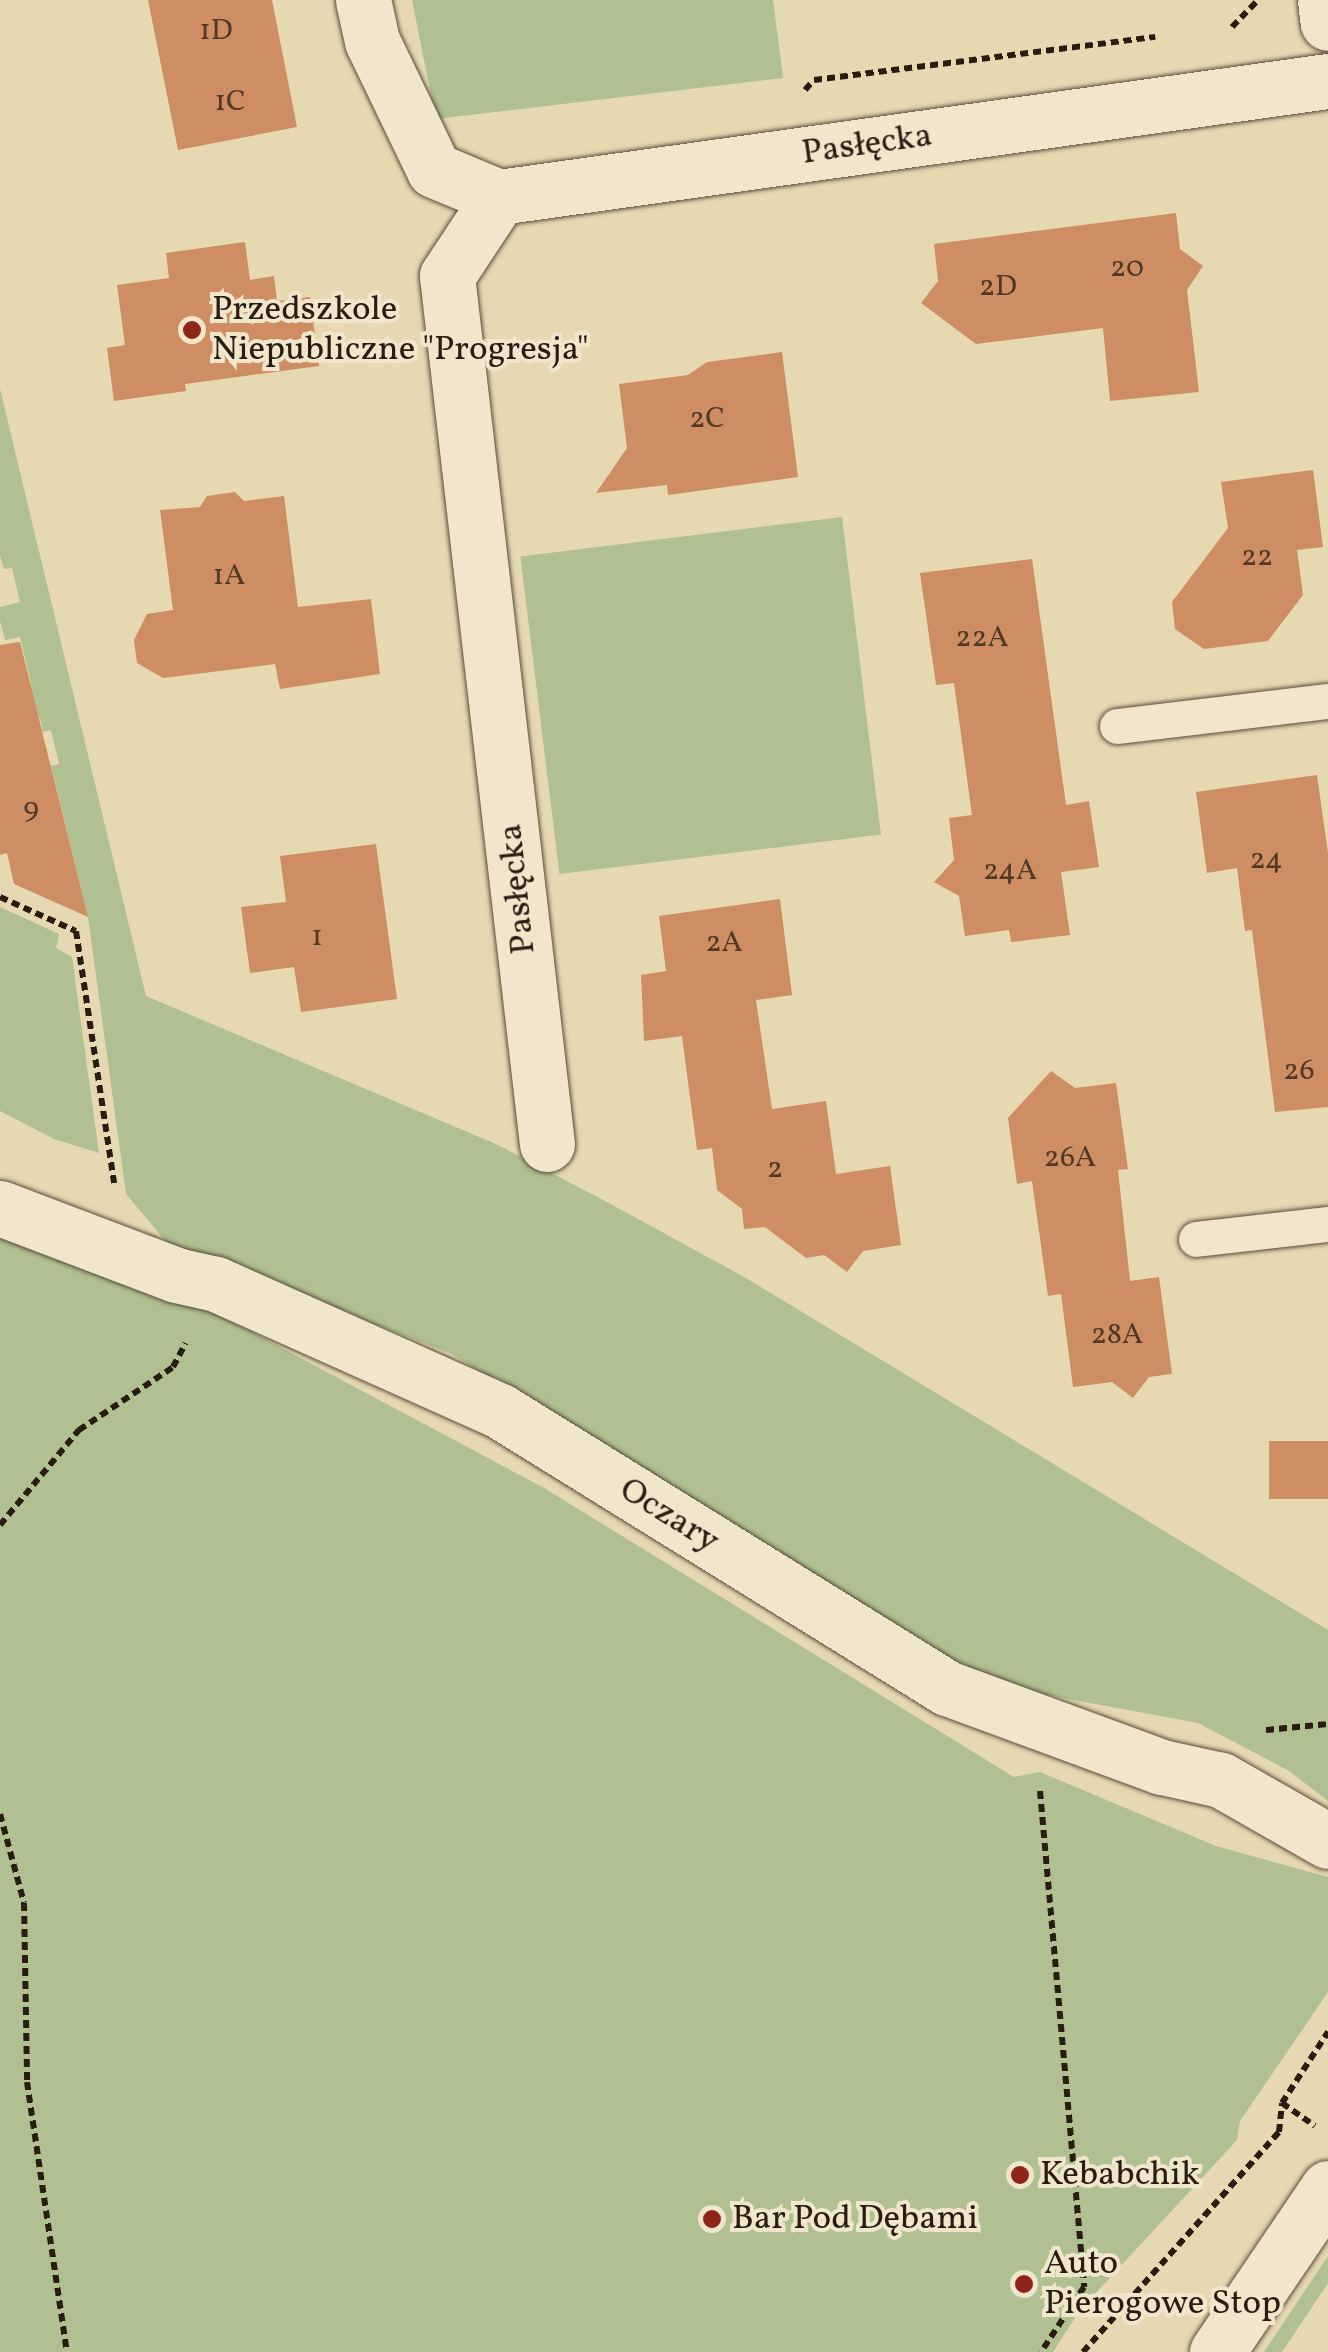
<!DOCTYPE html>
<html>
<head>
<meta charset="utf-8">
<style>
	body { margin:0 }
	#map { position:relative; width:1328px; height:2352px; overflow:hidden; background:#e6d8b0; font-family:Vollkorn,serif }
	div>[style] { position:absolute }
	.green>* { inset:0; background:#b0c090; transform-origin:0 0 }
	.building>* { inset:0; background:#ce8d63; transform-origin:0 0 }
	.path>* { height:6px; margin-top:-3px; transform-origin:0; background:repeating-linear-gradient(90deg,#291d13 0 8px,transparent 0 13px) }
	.roads { filter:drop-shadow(0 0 2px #584c3a) drop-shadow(0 0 2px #584c3a) }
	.lane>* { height:35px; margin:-17.5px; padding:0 17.5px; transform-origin:17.5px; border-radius:17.5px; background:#efe6cc }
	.street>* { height:55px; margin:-27.5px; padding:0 27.5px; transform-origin:27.5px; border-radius:27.5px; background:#efe6cc }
	.secondary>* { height:55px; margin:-27.5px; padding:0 27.5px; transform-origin:27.5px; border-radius:27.5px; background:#efe6cc }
	.dots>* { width:28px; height:28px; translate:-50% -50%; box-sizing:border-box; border:5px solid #efe6cc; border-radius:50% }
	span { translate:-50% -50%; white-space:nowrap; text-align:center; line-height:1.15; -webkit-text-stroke:8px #efe6cc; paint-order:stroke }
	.number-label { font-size:30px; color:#523927 }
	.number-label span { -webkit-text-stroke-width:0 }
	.street-label { font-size:35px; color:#291d13 }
	.poi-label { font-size:35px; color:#291d13 }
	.left { translate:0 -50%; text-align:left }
</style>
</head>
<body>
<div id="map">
	<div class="green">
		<i style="clip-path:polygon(412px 0,773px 0,783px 78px,436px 119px)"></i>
		<i style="clip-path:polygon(0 389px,146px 996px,496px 1144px,607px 1202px,746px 1278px,1328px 1630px,1328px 1801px,1289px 1771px,1198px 1723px,977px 1682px,452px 1354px,168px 1244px,126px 1194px,88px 917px,51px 766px,59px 764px,51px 730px,43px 732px,40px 718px,23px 721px,16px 688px,31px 683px,20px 637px,5px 640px,0 621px,0 607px,20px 602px,12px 568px,4px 569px,0 556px)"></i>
		<i style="left:842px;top:517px;width:320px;height:324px;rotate:83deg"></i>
		<i style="clip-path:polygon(0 907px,59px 934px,56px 948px,72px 957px,99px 1153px,54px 1139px,0 1111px)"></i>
		<i style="clip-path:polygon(0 1237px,220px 1315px,544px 1488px,1014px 1777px,1040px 1772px,1216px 1846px,1328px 1877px,1328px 1992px,1240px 2121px,1237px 2140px,1080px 2310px,1053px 2352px,0 2352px)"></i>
		<i style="clip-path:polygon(1328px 2256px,1328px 2283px,1282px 2352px,1264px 2352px)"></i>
	</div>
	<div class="building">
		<i style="clip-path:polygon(148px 0,272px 0,297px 127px,178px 150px)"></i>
		<i style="clip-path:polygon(1176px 213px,1180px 249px,1203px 266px,1187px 290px,1199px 392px,1110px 401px,1103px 328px,976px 344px,921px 303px,938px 281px,934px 244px)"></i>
		<i style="clip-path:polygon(245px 242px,250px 280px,274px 276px,277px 301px,310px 297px,319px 366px,185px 384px,186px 391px,114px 401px,107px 348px,125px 345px,117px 285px,169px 278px,166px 253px)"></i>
		<i style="clip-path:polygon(782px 352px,798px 477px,668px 495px,667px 485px,596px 493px,627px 448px,619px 384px,688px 375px,707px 362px)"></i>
		<i style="clip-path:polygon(1313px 470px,1323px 547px,1297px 550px,1303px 595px,1268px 641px,1204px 649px,1175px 629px,1172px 602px,1228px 528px,1221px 482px)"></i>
		<i style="clip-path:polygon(235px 492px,244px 501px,284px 496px,298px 607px,371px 599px,380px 674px,280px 689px,275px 664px,163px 678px,137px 663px,134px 640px,147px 614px,173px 610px,160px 510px,200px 507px,207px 496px)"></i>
		<i style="clip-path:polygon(1032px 559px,1066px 805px,1089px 801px,1099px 867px,1061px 872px,1070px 935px,1011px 942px,1009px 930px,965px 936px,959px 896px,934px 882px,954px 860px,949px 818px,972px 815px,954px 683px,936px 685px,920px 573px)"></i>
		<i style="clip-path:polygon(20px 642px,88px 917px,14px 884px,7px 853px,0 855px,0 645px)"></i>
		<i style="clip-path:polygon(1317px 775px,1328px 853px,1328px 1107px,1275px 1112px,1252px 930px,1245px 931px,1237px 868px,1207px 873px,1196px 792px)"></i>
		<i style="clip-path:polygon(376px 844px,397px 999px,301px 1012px,294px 967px,250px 973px,241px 907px,286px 902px,280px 856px)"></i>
		<i style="clip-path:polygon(780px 899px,792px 995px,756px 1000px,772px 1109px,826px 1101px,836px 1174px,890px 1166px,901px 1245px,863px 1251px,847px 1272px,824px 1255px,806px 1258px,765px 1227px,744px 1229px,742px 1209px,717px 1190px,712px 1148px,697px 1150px,682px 1036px,644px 1041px,641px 975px,666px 971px,659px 916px)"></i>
		<i style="clip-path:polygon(1051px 1071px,1075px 1088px,1116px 1083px,1128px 1169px,1118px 1170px,1130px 1281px,1159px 1277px,1172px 1374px,1149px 1377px,1133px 1398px,1112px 1382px,1073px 1387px,1061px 1294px,1048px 1296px,1032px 1181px,1017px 1184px,1008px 1118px)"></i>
		<i style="left:1328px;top:1441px;width:58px;height:59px;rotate:90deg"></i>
	</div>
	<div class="path">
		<i style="left:1232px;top:27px;width:37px;rotate:-46deg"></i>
		<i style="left:805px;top:90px;width:13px;rotate:-48deg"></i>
		<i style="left:814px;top:80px;width:344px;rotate:-7.2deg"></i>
		<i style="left:0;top:897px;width:83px;rotate:24.1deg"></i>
		<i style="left:76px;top:931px;width:255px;rotate:81.4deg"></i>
		<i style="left:0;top:1525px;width:124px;rotate:-50.3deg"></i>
		<i style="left:79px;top:1430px;width:113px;rotate:-33.8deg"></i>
		<i style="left:173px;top:1367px;width:27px;rotate:-62deg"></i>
		<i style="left:1266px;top:1730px;width:62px;rotate:-5.5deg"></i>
		<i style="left:1040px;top:1791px;width:498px;rotate:84.9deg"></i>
		<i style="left:1084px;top:2287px;width:78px;rotate:123.5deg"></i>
		<i style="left:0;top:1814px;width:92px;rotate:74.9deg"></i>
		<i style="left:24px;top:1903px;width:179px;rotate:89deg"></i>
		<i style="left:27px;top:2082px;width:273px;rotate:81.6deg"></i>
		<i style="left:1282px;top:2103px;width:40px;rotate:34.9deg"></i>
		<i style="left:1083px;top:2352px;width:295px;rotate:-48.3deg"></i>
		<i style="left:1279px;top:2132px;width:29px;rotate:-84deg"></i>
		<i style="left:1282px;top:2103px;width:85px;rotate:-57.1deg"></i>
	</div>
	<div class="roads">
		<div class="lane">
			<i style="left:1117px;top:726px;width:212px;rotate:-6.8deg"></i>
			<i style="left:1196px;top:1239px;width:133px;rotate:-6.5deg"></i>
		</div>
		<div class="street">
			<i style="left:363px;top:0;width:42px;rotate:77.6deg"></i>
			<i style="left:372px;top:41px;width:143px;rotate:64.3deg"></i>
			<i style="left:434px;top:170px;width:70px;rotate:22.6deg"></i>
			<i style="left:1325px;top:0;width:23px;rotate:83deg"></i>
			<i style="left:547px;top:1144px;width:874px;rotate:-96.57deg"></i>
			<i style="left:447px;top:276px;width:95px;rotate:-56.6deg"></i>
			<i style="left:499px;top:197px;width:837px;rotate:-7.97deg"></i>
			<i style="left:0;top:1208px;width:188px;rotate:20.8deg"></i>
			<i style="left:176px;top:1275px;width:41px;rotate:12.7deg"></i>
			<i style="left:216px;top:1284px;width:311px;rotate:24.1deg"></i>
			<i style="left:500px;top:1411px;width:526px;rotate:31.79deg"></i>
			<i style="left:947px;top:1688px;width:229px;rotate:20.2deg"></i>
			<i style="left:1162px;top:1767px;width:60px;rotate:12.4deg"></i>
			<i style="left:1221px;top:1780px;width:123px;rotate:29.7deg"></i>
		</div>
		<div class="secondary">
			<i style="left:1217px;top:2352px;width:198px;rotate:-55.9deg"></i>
		</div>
	</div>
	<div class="dots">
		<i style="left:192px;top:330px;background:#8f2418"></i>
		<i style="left:1020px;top:2175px;background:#8f2418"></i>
		<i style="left:712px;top:2219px;background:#8f2418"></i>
		<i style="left:1024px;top:2284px;background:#8f2418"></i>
	</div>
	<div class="number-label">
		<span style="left:216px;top:31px">1D</span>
		<span style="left:230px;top:102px">1C</span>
		<span style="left:1127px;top:268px">20</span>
		<span style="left:998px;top:287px">2D</span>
		<span style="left:707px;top:419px">2C</span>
		<span style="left:1257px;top:557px">22</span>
		<span style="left:229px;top:576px">1A</span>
		<span style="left:982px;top:638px">22A</span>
		<span style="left:31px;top:809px">9</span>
		<span style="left:1266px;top:860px">24</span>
		<span style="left:1010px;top:871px">24A</span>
		<span style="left:317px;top:937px">1</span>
		<span style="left:724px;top:943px">2A</span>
		<span style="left:1299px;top:1071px">26</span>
		<span style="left:1070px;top:1158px">26A</span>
		<span style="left:775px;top:1169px">2</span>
		<span style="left:1117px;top:1335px">28A</span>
	</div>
	<div class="street-label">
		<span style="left:867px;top:145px;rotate:-8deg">Pasłęcka</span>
		<span style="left:518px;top:889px;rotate:-96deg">Pasłęcka</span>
		<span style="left:669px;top:1516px;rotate:32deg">Oczary</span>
	</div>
	<div class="poi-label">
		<span class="left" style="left:212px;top:330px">Przedszkole<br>Niepubliczne "Progresja"</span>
		<span class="left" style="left:1040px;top:2175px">Kebabchik</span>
		<span class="left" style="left:732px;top:2219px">Bar Pod Dębami</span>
		<span class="left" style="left:1044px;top:2284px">Auto<br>Pierogowe Stop</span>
	</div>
</div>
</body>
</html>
